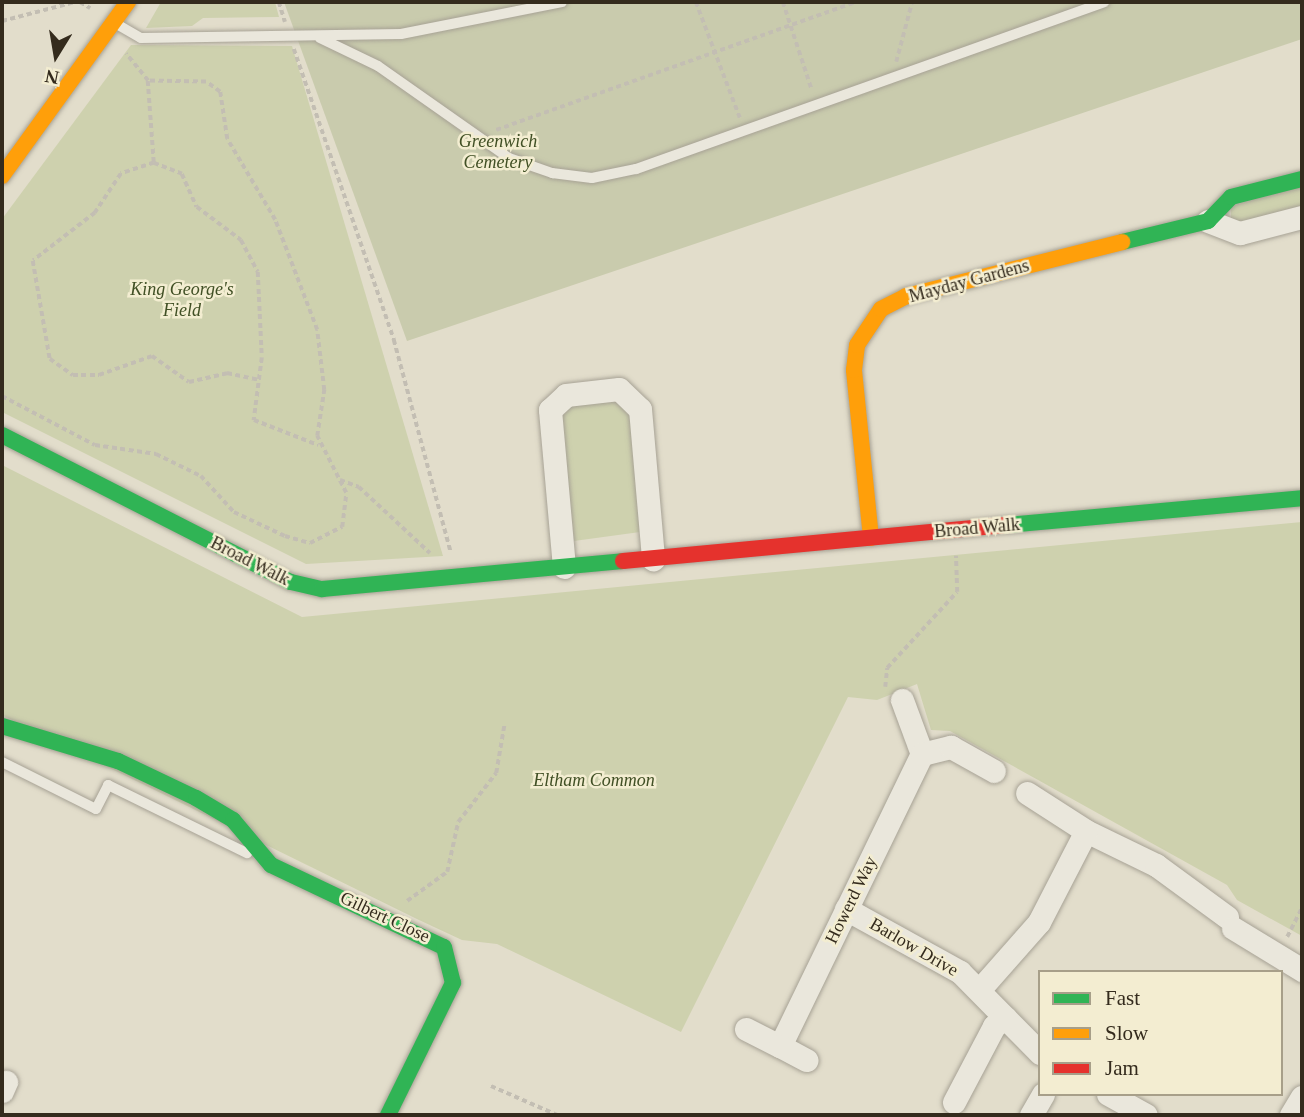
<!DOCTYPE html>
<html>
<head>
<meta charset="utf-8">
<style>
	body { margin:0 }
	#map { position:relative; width:1304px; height:1117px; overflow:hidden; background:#e2ddcb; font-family:"Times New Roman",serif }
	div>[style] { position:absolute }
	.green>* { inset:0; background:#ced1ae }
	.cemetery>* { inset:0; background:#c9cbad }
	.path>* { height:3.5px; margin-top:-1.75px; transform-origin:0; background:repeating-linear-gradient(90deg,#c3beb3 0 5px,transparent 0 8.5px) }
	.roads { filter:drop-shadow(0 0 2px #a7a295) drop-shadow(0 0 2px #a7a295) }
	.lane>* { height:10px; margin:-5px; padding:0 5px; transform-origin:5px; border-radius:5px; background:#eae7dc }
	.street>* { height:23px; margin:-11.5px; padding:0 11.5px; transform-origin:11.5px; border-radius:11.5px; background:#eae7dc }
	.fast>* { height:16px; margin:-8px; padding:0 8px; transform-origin:8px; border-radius:8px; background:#30b455 }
	.slow>* { height:16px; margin:-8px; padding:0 8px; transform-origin:8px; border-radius:8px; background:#ff9f0a }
	.jam>* { height:16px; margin:-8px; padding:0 8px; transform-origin:8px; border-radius:8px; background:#e5322d }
	span { translate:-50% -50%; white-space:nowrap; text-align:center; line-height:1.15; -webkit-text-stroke:5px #f3edd1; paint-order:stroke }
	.park-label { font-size:18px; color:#415025; font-style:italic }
	.street-label { font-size:18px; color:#342b1d }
	.frame { position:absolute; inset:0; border:4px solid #342b1d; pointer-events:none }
	.legend { position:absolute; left:1038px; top:970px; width:245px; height:126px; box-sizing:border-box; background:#f3edd1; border:2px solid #a79f89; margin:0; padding:9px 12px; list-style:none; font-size:21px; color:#342b1d }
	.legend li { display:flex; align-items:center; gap:14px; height:35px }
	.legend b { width:35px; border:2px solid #a79f89 }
	.north { position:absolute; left:21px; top:21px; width:70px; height:70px; -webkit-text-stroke:5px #f3edd1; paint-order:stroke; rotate:191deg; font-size:19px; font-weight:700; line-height:28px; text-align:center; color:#342b1d }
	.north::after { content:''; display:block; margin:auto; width:24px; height:32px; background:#342b1d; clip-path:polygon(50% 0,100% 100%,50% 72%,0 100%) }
</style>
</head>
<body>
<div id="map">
	<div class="green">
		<i style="clip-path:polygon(161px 2px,275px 2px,279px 17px,203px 18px,192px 26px,146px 28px)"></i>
		<i style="clip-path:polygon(131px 45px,292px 46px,443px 556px,306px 564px,2px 412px,2px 219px)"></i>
		<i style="clip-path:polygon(1302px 186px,1302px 209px,1241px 224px,1231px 220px,1231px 206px)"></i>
		<i style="clip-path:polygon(609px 397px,630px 411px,640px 532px,574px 541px,561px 415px,573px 402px)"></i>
		<i style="clip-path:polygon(2px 465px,302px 617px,1302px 522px,1302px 936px,1237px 900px,1227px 885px,950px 731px,931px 730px,917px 684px,877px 700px,848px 697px,681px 1032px,497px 944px,462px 940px,419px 920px,2px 715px)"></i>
	</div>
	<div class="cemetery">
		<i style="clip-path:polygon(284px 2px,1302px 2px,1302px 39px,407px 341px)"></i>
	</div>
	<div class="path">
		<i style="left:80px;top:2px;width:12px;rotate:31deg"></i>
		<i style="left:279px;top:2px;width:21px;rotate:73deg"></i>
		<i style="left:696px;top:2px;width:124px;rotate:69.2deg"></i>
		<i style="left:783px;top:2px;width:93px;rotate:71.8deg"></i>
		<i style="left:2px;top:21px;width:75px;rotate:-14.6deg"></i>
		<i style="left:294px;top:49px;width:308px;rotate:71deg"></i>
		<i style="left:394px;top:340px;width:220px;rotate:75deg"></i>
		<i style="left:896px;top:62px;width:62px;rotate:-75.1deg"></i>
		<i style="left:148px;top:81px;width:82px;rotate:85.8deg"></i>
		<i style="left:154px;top:163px;width:30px;rotate:21deg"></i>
		<i style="left:182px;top:174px;width:36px;rotate:66deg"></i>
		<i style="left:197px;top:207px;width:55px;rotate:36.9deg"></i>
		<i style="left:241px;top:240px;width:36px;rotate:62deg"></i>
		<i style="left:258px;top:272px;width:86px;rotate:87.3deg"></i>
		<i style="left:262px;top:358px;width:63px;rotate:97.4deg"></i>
		<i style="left:254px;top:420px;width:69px;rotate:21.3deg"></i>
		<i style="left:496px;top:130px;width:382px;rotate:-19.6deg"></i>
		<i style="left:154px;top:163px;width:35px;rotate:162deg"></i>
		<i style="left:121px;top:174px;width:47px;rotate:123.7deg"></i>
		<i style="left:95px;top:213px;width:78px;rotate:142.3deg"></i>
		<i style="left:33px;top:261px;width:99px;rotate:80.2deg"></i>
		<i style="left:50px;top:359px;width:28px;rotate:35deg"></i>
		<i style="left:73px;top:375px;width:26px"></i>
		<i style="left:99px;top:375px;width:56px;rotate:-19.7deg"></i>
		<i style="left:152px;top:356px;width:45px;rotate:35.1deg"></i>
		<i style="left:189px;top:382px;width:39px;rotate:-13deg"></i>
		<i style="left:227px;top:373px;width:33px;rotate:12deg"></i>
		<i style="left:2px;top:396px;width:105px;rotate:27.8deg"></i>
		<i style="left:95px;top:445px;width:62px;rotate:8.4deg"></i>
		<i style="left:156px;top:454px;width:50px;rotate:26.1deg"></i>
		<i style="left:201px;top:476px;width:49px;rotate:47.5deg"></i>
		<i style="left:234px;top:512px;width:56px;rotate:25.2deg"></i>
		<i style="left:285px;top:536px;width:26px;rotate:16deg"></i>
		<i style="left:310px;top:543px;width:36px;rotate:-27deg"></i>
		<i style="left:342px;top:527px;width:34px;rotate:-83deg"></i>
		<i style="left:346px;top:493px;width:64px;rotate:-117deg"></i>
		<i style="left:317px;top:436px;width:47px;rotate:-81.3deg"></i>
		<i style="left:324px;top:390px;width:60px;rotate:-96.7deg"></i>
		<i style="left:317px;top:330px;width:118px;rotate:-110.9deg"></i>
		<i style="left:275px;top:220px;width:94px;rotate:-120.7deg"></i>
		<i style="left:227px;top:139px;width:48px;rotate:-98.5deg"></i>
		<i style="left:220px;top:92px;width:17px;rotate:-144deg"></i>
		<i style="left:206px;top:82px;width:58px;rotate:-179deg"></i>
		<i style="left:148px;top:81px;width:35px;rotate:-129deg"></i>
		<i style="left:340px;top:480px;width:20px;rotate:20deg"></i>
		<i style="left:359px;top:487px;width:97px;rotate:42.9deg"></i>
		<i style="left:885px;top:687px;width:19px;rotate:-84deg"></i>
		<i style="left:887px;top:668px;width:103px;rotate:-47.4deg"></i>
		<i style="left:957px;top:592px;width:36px;rotate:-92deg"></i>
		<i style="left:407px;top:901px;width:49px;rotate:-35.9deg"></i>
		<i style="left:447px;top:872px;width:51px;rotate:-77.6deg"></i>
		<i style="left:458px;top:822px;width:62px;rotate:-52.2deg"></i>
		<i style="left:496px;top:773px;width:48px;rotate:-80.3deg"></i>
		<i style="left:1287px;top:937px;width:33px;rotate:-63deg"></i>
		<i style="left:491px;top:1086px;width:72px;rotate:23.7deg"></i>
	</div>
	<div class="roads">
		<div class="lane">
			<i style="left:120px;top:26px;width:24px;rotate:30deg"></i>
			<i style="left:141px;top:38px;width:260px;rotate:-0.9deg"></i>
			<i style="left:401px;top:34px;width:164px;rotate:-11.2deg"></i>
			<i style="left:320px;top:38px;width:64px;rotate:25.8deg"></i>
			<i style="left:378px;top:66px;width:160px;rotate:35.1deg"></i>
			<i style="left:509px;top:158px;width:46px;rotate:19.2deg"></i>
			<i style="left:552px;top:173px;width:40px;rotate:7.1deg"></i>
			<i style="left:592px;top:178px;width:45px;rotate:-11.6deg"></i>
			<i style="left:636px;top:169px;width:497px;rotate:-19.6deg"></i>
			<i style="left:2px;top:762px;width:105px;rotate:26.6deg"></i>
			<i style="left:96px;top:809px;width:27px;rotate:-63deg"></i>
			<i style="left:108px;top:785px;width:155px;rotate:26.1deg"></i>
		</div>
		<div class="street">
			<i style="left:1208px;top:221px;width:34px;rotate:21deg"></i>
			<i style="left:1240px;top:233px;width:64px;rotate:-14.5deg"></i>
			<i style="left:564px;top:567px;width:158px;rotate:-95.1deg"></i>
			<i style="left:550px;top:410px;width:22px;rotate:-43deg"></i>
			<i style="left:566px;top:395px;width:53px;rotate:-6.5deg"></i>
			<i style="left:619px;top:389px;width:29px;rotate:44deg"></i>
			<i style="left:640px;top:409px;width:151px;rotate:85deg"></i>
			<i style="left:902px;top:700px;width:58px;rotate:69.7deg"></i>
			<i style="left:1086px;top:831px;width:78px;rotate:25.9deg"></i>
			<i style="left:1156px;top:865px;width:88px;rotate:36.2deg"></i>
			<i style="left:846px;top:909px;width:130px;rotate:28.9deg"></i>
			<i style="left:960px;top:972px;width:114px;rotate:45.4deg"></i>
			<i style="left:1233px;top:928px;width:81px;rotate:31.3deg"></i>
			<i style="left:980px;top:989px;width:89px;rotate:-48.6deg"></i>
			<i style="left:1039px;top:922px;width:102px;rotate:-62.7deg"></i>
			<i style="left:1086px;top:831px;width:70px;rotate:-147.2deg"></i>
			<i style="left:746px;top:1029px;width:38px;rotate:27deg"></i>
			<i style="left:780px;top:1046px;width:325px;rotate:-64.1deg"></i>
			<i style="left:922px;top:754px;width:30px;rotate:-14deg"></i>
			<i style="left:951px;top:747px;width:49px;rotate:29.2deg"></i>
			<i style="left:780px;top:1046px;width:30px;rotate:28deg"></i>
			<i style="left:2px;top:1091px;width:10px;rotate:-66deg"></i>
			<i style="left:1108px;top:1094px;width:43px;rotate:28.9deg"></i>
			<i style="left:954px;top:1102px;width:86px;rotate:-62.2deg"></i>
			<i style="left:994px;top:1026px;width:14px;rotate:-36deg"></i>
			<i style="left:1031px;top:1115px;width:24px;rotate:-60deg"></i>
			<i style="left:1291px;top:1115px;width:21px;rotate:-59deg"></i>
		</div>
		<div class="fast">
			<i style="left:1122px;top:242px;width:89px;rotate:-13.7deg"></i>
			<i style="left:1208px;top:221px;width:33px;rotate:-46deg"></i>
			<i style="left:1231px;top:197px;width:73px;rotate:-14.2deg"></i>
			<i style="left:2px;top:435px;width:324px;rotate:27deg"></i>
			<i style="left:291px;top:582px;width:32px;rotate:13deg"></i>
			<i style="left:322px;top:589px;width:302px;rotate:-5.3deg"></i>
			<i style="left:1007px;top:525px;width:296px;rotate:-5.2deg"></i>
			<i style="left:2px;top:726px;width:121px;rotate:16.8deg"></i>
			<i style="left:118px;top:761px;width:86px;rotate:25.4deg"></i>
			<i style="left:196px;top:798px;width:43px;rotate:30.7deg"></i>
			<i style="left:233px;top:820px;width:59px;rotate:49.8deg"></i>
			<i style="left:271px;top:865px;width:191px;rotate:25.4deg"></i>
			<i style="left:444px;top:947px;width:37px;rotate:76deg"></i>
			<i style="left:453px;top:983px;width:147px;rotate:116.2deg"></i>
		</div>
		<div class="slow">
			<i style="left:2px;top:176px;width:215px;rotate:-54.1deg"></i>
			<i style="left:871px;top:538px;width:169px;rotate:-95.8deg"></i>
			<i style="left:854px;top:370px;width:25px;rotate:-83deg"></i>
			<i style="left:857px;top:345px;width:43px;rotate:-56.3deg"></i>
			<i style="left:881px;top:309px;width:28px;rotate:-27deg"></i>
			<i style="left:906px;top:296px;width:223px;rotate:-14deg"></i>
		</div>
		<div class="jam">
			<i style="left:623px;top:561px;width:386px;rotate:-5.4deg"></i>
		</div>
	</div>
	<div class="park-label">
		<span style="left:498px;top:152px">Greenwich<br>Cemetery</span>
		<span style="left:182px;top:300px">King George's<br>Field</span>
		<span style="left:594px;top:780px">Eltham Common</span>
	</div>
	<div class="street-label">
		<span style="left:969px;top:281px;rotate:-15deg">Mayday Gardens</span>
		<span style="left:977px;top:528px;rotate:-5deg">Broad Walk</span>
		<span style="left:250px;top:561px;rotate:27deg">Broad Walk</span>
		<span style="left:851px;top:900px;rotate:-64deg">Howerd Way</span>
		<span style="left:385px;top:917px;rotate:25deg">Gilbert Close</span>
		<span style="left:914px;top:947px;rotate:30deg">Barlow Drive</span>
	</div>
	<div class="frame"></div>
	<ul class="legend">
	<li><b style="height:9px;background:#30b455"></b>Fast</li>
	<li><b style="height:9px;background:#ff9f0a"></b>Slow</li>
	<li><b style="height:9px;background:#e5322d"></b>Jam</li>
	</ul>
	<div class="north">N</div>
</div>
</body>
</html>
